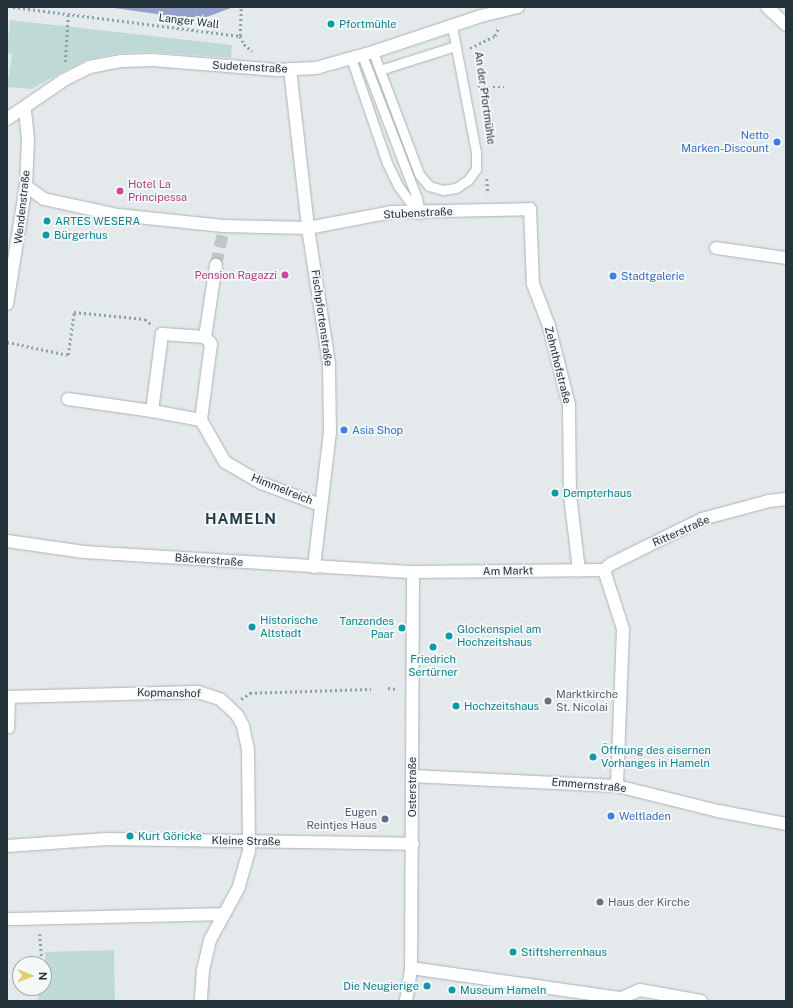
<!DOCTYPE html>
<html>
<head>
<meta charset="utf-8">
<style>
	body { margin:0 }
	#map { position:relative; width:793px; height:1008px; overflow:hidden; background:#e4eaeb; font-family:"Public Sans",sans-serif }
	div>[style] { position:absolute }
	.green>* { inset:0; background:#bfdad6 }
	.water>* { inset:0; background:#92a0ca }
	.street-tunnel>* { height:12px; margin-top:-6px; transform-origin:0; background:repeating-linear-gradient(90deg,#bec6c8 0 12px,transparent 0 18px) }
	.path>* { height:2.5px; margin-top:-1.25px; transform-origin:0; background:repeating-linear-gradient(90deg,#88a1ab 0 2px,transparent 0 5px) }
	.roads { filter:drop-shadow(0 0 1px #abb3b6) drop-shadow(0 0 1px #abb3b6) }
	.lane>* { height:9px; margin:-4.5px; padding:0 4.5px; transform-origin:4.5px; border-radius:4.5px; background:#fff }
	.street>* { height:12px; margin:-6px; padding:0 6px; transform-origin:6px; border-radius:6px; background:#fff }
	.dots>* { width:11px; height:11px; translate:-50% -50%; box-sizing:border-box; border:2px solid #f4f8f8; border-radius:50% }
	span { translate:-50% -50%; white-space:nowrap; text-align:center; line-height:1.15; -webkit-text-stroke:3.5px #f4f8f8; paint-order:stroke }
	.street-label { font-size:11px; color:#25343b }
	.culture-label { font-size:11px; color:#0d838f }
	.left { translate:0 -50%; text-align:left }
	.right { translate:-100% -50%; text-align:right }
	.shop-label { font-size:11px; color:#366cbe }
	.hotel-label { font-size:11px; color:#b23c85 }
	.worship-label { font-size:11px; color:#5b616d }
	.service-label { font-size:11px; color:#4e5e75 }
	.district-label { font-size:15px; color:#243d4b; font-weight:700; letter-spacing:1px }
	.frame { position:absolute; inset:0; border:8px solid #25343b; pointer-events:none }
	.north { position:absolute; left:12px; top:956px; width:40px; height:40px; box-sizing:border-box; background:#f4f8f8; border:1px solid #a1aaac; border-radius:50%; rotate:91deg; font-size:11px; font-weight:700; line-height:16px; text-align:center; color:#25343b }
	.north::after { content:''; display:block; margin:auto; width:14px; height:18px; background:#e1cf6c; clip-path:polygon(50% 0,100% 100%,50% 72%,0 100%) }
</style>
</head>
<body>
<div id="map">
	<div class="green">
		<i style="clip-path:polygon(10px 20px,232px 45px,231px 58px,153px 52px,121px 53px,86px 60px,31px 89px,7px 87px,12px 54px,7px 53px)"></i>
		<i style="clip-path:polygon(114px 950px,115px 1001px,38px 1001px,37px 988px,44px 988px,45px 983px,45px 952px)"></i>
	</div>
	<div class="water">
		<i style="clip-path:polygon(107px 7px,231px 7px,231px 8px,204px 18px,171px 16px)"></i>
	</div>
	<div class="street-tunnel">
		<i style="left:216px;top:265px;width:33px;rotate:-78deg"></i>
	</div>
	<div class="path">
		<i style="left:13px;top:7px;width:229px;rotate:7.3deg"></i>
		<i style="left:240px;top:36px;width:29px;rotate:-88deg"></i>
		<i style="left:240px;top:36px;width:9px;rotate:63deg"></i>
		<i style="left:244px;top:44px;width:11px;rotate:41deg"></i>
		<i style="left:470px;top:48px;width:28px;rotate:-26deg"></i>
		<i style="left:495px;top:36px;width:9px;rotate:-69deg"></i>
		<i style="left:65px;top:62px;width:47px;rotate:-86.3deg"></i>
		<i style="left:478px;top:87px;width:26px"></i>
		<i style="left:487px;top:179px;width:15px;rotate:86deg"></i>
		<i style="left:7px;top:342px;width:62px;rotate:12deg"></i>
		<i style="left:68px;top:355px;width:43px;rotate:-82.1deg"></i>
		<i style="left:74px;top:312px;width:71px;rotate:5.6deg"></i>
		<i style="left:145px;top:319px;width:8px;rotate:40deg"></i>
		<i style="left:388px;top:688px;width:8px;rotate:7deg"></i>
		<i style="left:241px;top:699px;width:11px;rotate:-34deg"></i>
		<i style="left:250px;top:693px;width:121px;rotate:-1.9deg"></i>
		<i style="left:40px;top:934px;width:30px;rotate:86deg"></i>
	</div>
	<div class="roads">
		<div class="lane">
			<i style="left:373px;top:52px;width:130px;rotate:69.3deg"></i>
			<i style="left:419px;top:174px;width:16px;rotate:50deg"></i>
			<i style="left:429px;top:186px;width:15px;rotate:16deg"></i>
			<i style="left:443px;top:190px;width:13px;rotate:-9deg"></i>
			<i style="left:456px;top:188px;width:14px;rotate:-34deg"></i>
			<i style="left:468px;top:180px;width:14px;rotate:-54deg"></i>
			<i style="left:476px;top:169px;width:17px;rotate:-90deg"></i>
			<i style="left:476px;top:152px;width:128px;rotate:-100.8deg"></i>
			<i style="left:362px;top:55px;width:153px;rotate:69deg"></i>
			<i style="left:417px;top:198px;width:15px;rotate:79deg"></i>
			<i style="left:351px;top:58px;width:111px;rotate:71.1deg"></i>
			<i style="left:387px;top:163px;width:25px;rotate:64deg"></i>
			<i style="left:398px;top:186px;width:35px;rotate:53deg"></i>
			<i style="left:380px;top:70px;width:79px;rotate:-17.7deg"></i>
			<i style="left:9px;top:728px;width:31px;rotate:-88deg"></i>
		</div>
		<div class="street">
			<i style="left:767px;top:7px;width:26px;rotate:43deg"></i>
			<i style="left:290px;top:69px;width:160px;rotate:83.5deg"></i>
			<i style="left:308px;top:228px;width:138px;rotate:81.2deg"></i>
			<i style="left:329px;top:364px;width:68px;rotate:89.2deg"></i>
			<i style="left:330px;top:432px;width:136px;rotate:96.8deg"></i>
			<i style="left:7px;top:119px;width:69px;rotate:-34.4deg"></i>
			<i style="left:64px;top:80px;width:29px;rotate:-27deg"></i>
			<i style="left:90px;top:67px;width:32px;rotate:-11deg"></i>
			<i style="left:121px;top:61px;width:32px;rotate:-2deg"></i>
			<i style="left:153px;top:60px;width:124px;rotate:4.6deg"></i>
			<i style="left:277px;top:70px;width:39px;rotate:-3deg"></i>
			<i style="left:316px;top:68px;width:59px;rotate:-15.7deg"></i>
			<i style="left:373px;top:52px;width:114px;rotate:-18.4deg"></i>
			<i style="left:481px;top:16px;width:38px;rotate:-14deg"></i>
			<i style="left:26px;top:186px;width:22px;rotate:36deg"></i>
			<i style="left:44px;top:199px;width:76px;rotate:12.2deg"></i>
			<i style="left:118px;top:215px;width:106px;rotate:6deg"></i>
			<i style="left:223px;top:226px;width:85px;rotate:1.3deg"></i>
			<i style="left:308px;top:228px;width:86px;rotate:-10.8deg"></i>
			<i style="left:392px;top:212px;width:138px;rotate:-1.2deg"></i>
			<i style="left:530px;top:209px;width:75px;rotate:87.7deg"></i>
			<i style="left:533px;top:284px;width:45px;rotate:69.1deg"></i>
			<i style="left:549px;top:326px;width:81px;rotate:75.8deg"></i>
			<i style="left:569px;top:405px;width:90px;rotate:89.4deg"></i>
			<i style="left:570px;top:495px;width:76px;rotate:83.2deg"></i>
			<i style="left:716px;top:248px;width:71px;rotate:8.1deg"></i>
			<i style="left:7px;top:304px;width:120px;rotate:-80.9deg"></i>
			<i style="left:26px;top:186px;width:47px;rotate:-87.6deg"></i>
			<i style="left:28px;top:139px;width:30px;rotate:-96deg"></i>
			<i style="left:205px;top:337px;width:9px;rotate:49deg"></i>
			<i style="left:211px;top:344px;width:77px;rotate:97.5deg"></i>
			<i style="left:201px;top:420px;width:50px;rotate:-169.6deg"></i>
			<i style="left:152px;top:411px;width:78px;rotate:-82.6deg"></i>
			<i style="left:162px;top:334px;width:43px;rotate:4deg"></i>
			<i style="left:205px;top:337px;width:73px;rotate:-81.3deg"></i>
			<i style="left:68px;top:399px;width:85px;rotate:8.1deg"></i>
			<i style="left:201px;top:420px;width:48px;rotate:60.3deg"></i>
			<i style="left:225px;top:462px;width:42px;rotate:30.3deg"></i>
			<i style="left:261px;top:483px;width:63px;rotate:20.4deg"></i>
			<i style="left:7px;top:541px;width:78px;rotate:8.1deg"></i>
			<i style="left:84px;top:552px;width:330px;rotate:3.5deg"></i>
			<i style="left:413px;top:572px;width:191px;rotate:-0.6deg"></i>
			<i style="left:604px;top:570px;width:62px;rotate:72.1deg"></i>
			<i style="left:623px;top:629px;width:157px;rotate:92.2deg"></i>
			<i style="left:604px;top:570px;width:9px;rotate:-41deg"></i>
			<i style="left:611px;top:564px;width:102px;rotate:-26.3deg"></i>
			<i style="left:702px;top:519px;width:69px;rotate:-15deg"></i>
			<i style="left:769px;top:501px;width:17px;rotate:-7deg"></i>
			<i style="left:7px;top:697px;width:191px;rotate:-1.5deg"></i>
			<i style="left:198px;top:692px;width:23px;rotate:18deg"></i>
			<i style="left:220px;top:699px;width:23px;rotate:43deg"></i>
			<i style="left:237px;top:715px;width:13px;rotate:61deg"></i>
			<i style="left:243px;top:726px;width:24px;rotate:78deg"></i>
			<i style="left:248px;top:749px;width:102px;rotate:89.4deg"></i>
			<i style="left:249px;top:851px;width:37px;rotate:106deg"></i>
			<i style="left:239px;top:887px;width:60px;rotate:118.7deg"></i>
			<i style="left:210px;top:940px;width:31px;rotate:103deg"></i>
			<i style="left:203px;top:970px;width:31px;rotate:94deg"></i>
			<i style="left:412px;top:776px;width:205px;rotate:2.8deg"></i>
			<i style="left:617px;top:786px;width:104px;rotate:13.9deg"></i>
			<i style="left:718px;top:811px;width:69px;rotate:10.8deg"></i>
			<i style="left:7px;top:846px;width:100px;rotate:-4deg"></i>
			<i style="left:107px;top:839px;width:306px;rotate:0.9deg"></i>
			<i style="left:9px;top:919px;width:215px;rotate:-1.3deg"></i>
			<i style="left:411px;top:968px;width:209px;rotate:8.2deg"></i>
			<i style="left:406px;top:1001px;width:33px;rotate:-81deg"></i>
			<i style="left:411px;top:968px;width:396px;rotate:-89.7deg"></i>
			<i style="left:615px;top:1001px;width:27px;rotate:-24deg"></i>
			<i style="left:640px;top:990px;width:62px;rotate:10.2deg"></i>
		</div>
	</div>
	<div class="dots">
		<i style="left:331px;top:24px;background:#0f9aa8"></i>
		<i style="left:777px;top:142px;background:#3f7fe0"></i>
		<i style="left:120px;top:191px;background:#d1479c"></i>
		<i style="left:47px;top:221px;background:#0f9aa8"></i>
		<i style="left:46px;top:235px;background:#0f9aa8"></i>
		<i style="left:285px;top:275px;background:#d1479c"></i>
		<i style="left:613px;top:276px;background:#3f7fe0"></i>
		<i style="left:344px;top:430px;background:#3f7fe0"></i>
		<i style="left:555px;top:493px;background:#0f9aa8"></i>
		<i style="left:252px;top:627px;background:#0f9aa8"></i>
		<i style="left:402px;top:628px;background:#0f9aa8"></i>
		<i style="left:449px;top:636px;background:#0f9aa8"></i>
		<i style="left:433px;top:647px;background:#0f9aa8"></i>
		<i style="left:548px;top:701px;background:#6b7280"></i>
		<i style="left:456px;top:706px;background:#0f9aa8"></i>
		<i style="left:593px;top:757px;background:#0f9aa8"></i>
		<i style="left:611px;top:816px;background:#3f7fe0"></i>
		<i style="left:385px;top:819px;background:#5c6f8a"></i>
		<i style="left:130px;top:836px;background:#0f9aa8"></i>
		<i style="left:600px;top:902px;background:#6b7280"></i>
		<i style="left:513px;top:952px;background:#0f9aa8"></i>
		<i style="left:427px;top:986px;background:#0f9aa8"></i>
		<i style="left:452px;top:990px;background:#0f9aa8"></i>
	</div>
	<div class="street-label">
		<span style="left:189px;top:21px;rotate:7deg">Langer Wall</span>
		<span style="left:250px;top:67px;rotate:3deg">Sudetenstraße</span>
		<span style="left:485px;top:98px;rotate:82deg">An der Pfortmühle</span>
		<span style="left:22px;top:207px;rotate:-84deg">Wendenstraße</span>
		<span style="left:418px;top:213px;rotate:-3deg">Stubenstraße</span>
		<span style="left:322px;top:318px;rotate:82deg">Fischpfortenstraße</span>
		<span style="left:558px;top:365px;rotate:76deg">Zehnthofstraße</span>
		<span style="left:282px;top:489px;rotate:22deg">Himmelreich</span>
		<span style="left:681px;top:531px;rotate:-24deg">Ritterstraße</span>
		<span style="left:209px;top:560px;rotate:4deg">Bäckerstraße</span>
		<span style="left:508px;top:571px;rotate:-1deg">Am Markt</span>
		<span style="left:169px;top:693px;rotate:1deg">Kopmanshof</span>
		<span style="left:589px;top:785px;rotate:5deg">Emmernstraße</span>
		<span style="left:412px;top:787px;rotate:-90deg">Osterstraße</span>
		<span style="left:246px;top:841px;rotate:1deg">Kleine Straße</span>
	</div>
	<div class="culture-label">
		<span class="left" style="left:339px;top:24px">Pfortmühle</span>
		<span class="left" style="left:55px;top:221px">ARTES WESERA</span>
		<span class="left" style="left:54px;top:235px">Bürgerhus</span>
		<span class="left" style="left:563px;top:493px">Dempterhaus</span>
		<span class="left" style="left:260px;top:627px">Historische<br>Altstadt</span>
		<span class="right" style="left:394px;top:628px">Tanzendes<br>Paar</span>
		<span class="left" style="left:457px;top:636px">Glockenspiel am<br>Hochzeitshaus</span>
		<span style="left:433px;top:666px">Friedrich<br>Sertürner</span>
		<span class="left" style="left:464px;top:706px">Hochzeitshaus</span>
		<span class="left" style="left:601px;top:757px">Öffnung des eisernen<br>Vorhanges in Hameln</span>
		<span class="left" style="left:138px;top:836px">Kurt Göricke</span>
		<span class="left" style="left:521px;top:952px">Stiftsherrenhaus</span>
		<span class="right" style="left:419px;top:986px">Die Neugierige</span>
		<span class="left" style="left:460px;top:990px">Museum Hameln</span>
	</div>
	<div class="shop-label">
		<span class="right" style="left:769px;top:142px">Netto<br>Marken-Discount</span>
		<span class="left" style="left:621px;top:276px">Stadtgalerie</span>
		<span class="left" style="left:352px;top:430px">Asia Shop</span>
		<span class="left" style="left:619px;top:816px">Weltladen</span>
	</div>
	<div class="hotel-label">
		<span class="left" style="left:128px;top:191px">Hotel La<br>Principessa</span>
		<span class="right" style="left:277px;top:275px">Pension Ragazzi</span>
	</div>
	<div class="worship-label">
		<span class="left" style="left:556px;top:701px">Marktkirche<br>St. Nicolai</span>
		<span class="left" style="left:608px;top:902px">Haus der Kirche</span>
	</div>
	<div class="service-label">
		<span class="right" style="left:377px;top:819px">Eugen<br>Reintjes Haus</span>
	</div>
	<div class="district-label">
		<span style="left:241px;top:519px">HAMELN</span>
	</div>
	<div class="frame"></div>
	<div class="north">N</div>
</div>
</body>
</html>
